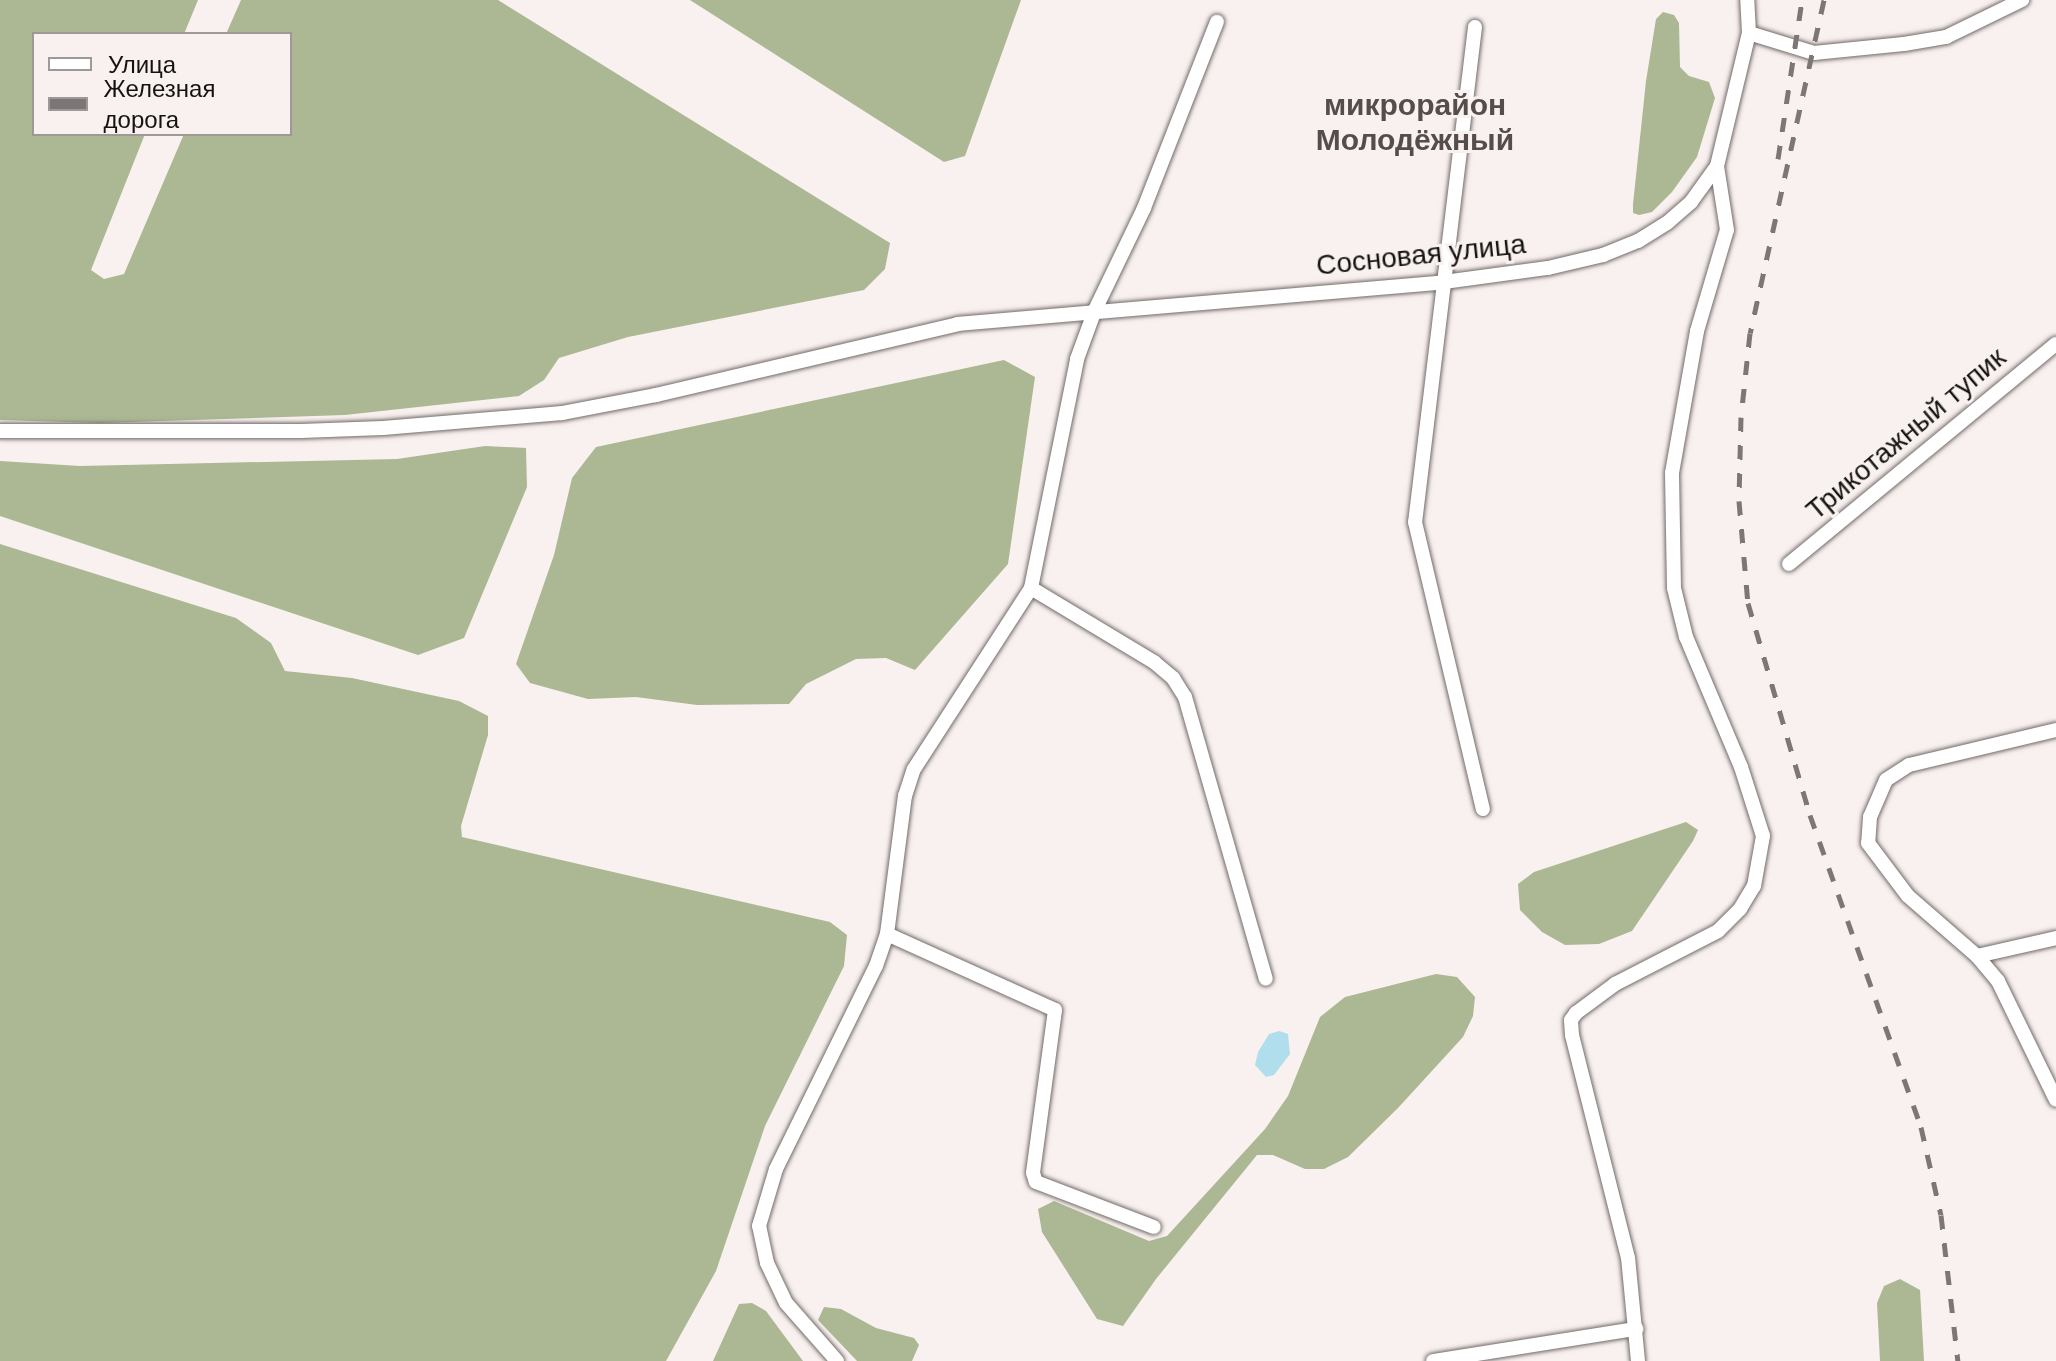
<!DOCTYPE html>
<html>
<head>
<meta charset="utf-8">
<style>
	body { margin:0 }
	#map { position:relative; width:2056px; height:1361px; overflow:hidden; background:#f9f1ef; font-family:"DM Sans",sans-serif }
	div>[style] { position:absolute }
	.forest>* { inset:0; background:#acb894 }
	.water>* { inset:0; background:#b1deed }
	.roads { filter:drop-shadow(0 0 2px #716b68) drop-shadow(0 0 2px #716b68) }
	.street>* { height:14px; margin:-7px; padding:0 7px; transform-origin:7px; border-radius:7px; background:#fff }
	.rail>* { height:5px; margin-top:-2.5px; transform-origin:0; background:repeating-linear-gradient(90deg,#7c7776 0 14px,transparent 0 28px) }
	span { translate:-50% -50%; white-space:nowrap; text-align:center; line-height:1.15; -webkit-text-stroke:6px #f9f1ef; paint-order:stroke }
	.street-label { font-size:28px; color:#151312 }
	.neighbourhood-label { font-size:30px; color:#544d4b; font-weight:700 }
	.legend { position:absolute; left:32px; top:32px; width:260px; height:104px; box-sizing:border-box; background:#f9f1ef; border:2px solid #9e9897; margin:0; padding:10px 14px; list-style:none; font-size:24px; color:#151312 }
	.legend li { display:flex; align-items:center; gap:16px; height:40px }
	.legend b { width:40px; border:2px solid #9e9897 }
</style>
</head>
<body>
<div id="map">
	<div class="forest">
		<i style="clip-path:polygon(0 0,198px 0,184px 34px,34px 34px,34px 134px,145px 134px,91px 270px,104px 279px,124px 274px,184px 134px,290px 134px,290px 34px,226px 34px,241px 0,498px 0,890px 243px,885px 269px,864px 290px,628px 337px,559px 358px,544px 380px,519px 396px,345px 415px,100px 423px,0 420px)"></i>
		<i style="clip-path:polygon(690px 0,1021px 0,965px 156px,944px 162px)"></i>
		<i style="clip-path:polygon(1663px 12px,1674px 15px,1679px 23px,1680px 67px,1689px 76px,1709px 82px,1715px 98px,1697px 157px,1672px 192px,1652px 212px,1639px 215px,1633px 213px,1633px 204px,1646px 81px,1656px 19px)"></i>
		<i style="clip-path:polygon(1004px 360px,1035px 377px,1008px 564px,915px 670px,886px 658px,856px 659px,806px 684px,789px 704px,697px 705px,636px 697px,588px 699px,530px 683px,516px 664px,554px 555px,572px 478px,596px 447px)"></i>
		<i style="clip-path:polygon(485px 446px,526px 448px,527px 487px,464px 638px,418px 655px,0 516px,0 461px,80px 466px,397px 459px)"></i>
		<i style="clip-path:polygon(0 544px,236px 618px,271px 643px,285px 671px,352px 678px,459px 701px,488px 716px,488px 735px,461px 826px,462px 837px,830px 922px,847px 935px,844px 966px,765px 1126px,716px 1271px,666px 1361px,0 1361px)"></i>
		<i style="clip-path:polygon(1686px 822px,1698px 830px,1693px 841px,1632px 931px,1599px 944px,1565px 945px,1542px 932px,1520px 910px,1518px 884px,1534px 872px)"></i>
		<i style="clip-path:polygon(1436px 974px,1457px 977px,1475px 997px,1473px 1016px,1463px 1037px,1398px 1108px,1348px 1157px,1324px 1169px,1305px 1169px,1273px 1155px,1257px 1155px,1156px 1279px,1123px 1326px,1097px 1319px,1042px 1232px,1038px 1209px,1054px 1201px,1149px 1241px,1167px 1236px,1265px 1129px,1288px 1096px,1320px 1017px,1345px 997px)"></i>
		<i style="clip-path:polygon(1900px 1279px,1920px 1290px,1924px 1361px,1880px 1361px,1877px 1303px,1884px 1286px)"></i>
		<i style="clip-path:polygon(752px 1303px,766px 1311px,803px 1361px,713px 1361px,739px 1304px)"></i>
		<i style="clip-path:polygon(824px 1307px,841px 1309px,876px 1328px,914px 1338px,919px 1345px,912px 1361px,857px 1361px,818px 1320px)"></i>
	</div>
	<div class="water">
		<i style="clip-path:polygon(1279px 1031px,1288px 1034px,1290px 1054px,1274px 1075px,1266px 1077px,1255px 1065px,1258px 1052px,1269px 1034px)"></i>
	</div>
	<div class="roads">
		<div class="street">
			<i style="left:1475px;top:27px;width:499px;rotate:96.9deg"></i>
			<i style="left:1415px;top:522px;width:295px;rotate:76.7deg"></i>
			<i style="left:1749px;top:33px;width:68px;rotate:17.1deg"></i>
			<i style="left:1814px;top:53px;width:90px;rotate:-5.7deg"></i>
			<i style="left:1904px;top:44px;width:43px;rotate:-9.5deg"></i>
			<i style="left:1946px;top:37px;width:85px;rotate:-26deg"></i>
			<i style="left:0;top:431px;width:301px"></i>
			<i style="left:301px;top:431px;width:82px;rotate:-2.1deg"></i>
			<i style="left:383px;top:428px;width:180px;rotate:-4.8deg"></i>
			<i style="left:562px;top:413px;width:96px;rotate:-10.8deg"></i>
			<i style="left:656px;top:395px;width:310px;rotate:-13.2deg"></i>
			<i style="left:958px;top:324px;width:488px;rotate:-4.9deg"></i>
			<i style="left:1444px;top:282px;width:105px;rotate:-7.7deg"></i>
			<i style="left:1548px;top:268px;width:57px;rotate:-13.3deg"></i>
			<i style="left:1603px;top:255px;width:38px;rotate:-22deg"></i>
			<i style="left:1638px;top:241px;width:34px;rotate:-32deg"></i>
			<i style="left:1667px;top:223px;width:32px;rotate:-41deg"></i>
			<i style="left:1691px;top:202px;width:44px;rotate:-54.2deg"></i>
			<i style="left:1717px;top:166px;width:137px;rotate:-76.5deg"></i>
			<i style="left:1749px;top:33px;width:33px;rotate:-93deg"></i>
			<i style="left:1789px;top:564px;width:346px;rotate:-39.5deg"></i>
			<i style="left:1031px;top:588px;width:144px;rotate:31deg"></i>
			<i style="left:1154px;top:662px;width:25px;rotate:40deg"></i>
			<i style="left:1173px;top:678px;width:22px;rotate:58deg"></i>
			<i style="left:1185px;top:697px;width:293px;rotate:74deg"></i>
			<i style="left:2056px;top:730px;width:151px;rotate:166.6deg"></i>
			<i style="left:1909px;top:765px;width:27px;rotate:147deg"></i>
			<i style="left:1886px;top:780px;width:40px;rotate:113.4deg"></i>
			<i style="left:1870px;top:817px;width:26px;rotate:94deg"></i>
			<i style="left:1868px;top:843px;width:66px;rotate:53deg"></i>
			<i style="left:1908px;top:896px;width:91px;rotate:41deg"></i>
			<i style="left:1977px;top:956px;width:81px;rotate:-12.8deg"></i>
			<i style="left:887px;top:934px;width:184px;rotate:24.3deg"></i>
			<i style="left:1055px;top:1010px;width:164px;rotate:97.7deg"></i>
			<i style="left:1033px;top:1173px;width:9px;rotate:72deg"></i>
			<i style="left:1036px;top:1182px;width:126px;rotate:20.9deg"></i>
			<i style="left:1977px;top:956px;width:33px;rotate:50deg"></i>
			<i style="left:1998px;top:981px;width:132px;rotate:64deg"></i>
			<i style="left:837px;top:1361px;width:77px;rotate:-131.3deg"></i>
			<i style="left:786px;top:1303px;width:44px;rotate:-115.4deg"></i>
			<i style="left:767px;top:1263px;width:38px;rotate:-102deg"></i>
			<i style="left:759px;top:1226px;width:59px;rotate:-73.4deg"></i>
			<i style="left:776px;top:1169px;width:226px;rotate:-63.8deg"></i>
			<i style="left:876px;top:966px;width:34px;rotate:-71deg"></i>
			<i style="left:887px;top:934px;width:139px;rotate:-82.6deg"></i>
			<i style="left:905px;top:796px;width:28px;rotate:-72deg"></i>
			<i style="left:914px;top:769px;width:216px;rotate:-57.1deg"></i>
			<i style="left:1031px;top:588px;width:234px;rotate:-78.6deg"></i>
			<i style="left:1077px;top:359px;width:52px;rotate:-69.8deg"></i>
			<i style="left:1095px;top:310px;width:113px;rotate:-64.3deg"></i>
			<i style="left:1144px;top:208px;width:200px;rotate:-68.6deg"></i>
			<i style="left:1433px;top:1361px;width:206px;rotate:-9deg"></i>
			<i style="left:1638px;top:1361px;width:103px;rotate:-95.5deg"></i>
			<i style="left:1628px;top:1258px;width:230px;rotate:-104.1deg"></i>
			<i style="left:1572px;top:1035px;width:15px;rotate:-94deg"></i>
			<i style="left:1571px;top:1020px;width:9px;rotate:-54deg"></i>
			<i style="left:1576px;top:1013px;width:49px;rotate:-36.6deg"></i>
			<i style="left:1615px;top:984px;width:116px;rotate:-27.2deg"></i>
			<i style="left:1718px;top:931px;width:31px;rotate:-45deg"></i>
			<i style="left:1740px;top:909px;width:27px;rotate:-59deg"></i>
			<i style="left:1754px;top:886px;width:51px;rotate:-79.8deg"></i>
			<i style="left:1763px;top:836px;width:72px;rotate:-107.7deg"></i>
			<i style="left:1741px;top:767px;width:141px;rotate:-112.9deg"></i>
			<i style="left:1686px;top:637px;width:50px;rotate:-103.8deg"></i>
			<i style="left:1674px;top:588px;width:115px;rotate:-91deg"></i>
			<i style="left:1672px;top:473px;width:144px;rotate:-80deg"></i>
			<i style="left:1697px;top:331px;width:105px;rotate:-73.5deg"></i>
			<i style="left:1727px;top:230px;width:65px;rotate:-98.9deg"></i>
		</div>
	</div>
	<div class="rail">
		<i style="left:1824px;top:0;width:341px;rotate:102.5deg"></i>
		<i style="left:1750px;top:333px;width:84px;rotate:96.1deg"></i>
		<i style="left:1741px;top:417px;width:84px;rotate:91.4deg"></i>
		<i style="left:1739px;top:501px;width:102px;rotate:85deg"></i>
		<i style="left:1748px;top:603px;width:221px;rotate:73.7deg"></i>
		<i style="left:1810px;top:815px;width:331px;rotate:70.4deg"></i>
		<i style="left:1921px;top:1127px;width:90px;rotate:77.2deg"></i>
		<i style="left:1941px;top:1215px;width:147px;rotate:83.4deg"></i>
		<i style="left:1778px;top:159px;width:161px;rotate:-81.4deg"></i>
	</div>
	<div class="street-label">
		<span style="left:1421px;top:255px;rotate:-6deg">Сосновая улица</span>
		<span style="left:1906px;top:434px;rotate:-40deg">Трикотажный тупик</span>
	</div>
	<div class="neighbourhood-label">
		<span style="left:1415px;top:122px">микрорайон<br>Молодёжный</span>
	</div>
	<ul class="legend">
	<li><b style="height:10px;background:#fff"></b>Улица</li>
	<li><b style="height:10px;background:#7c7776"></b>Железная дорога</li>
	</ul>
</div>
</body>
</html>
